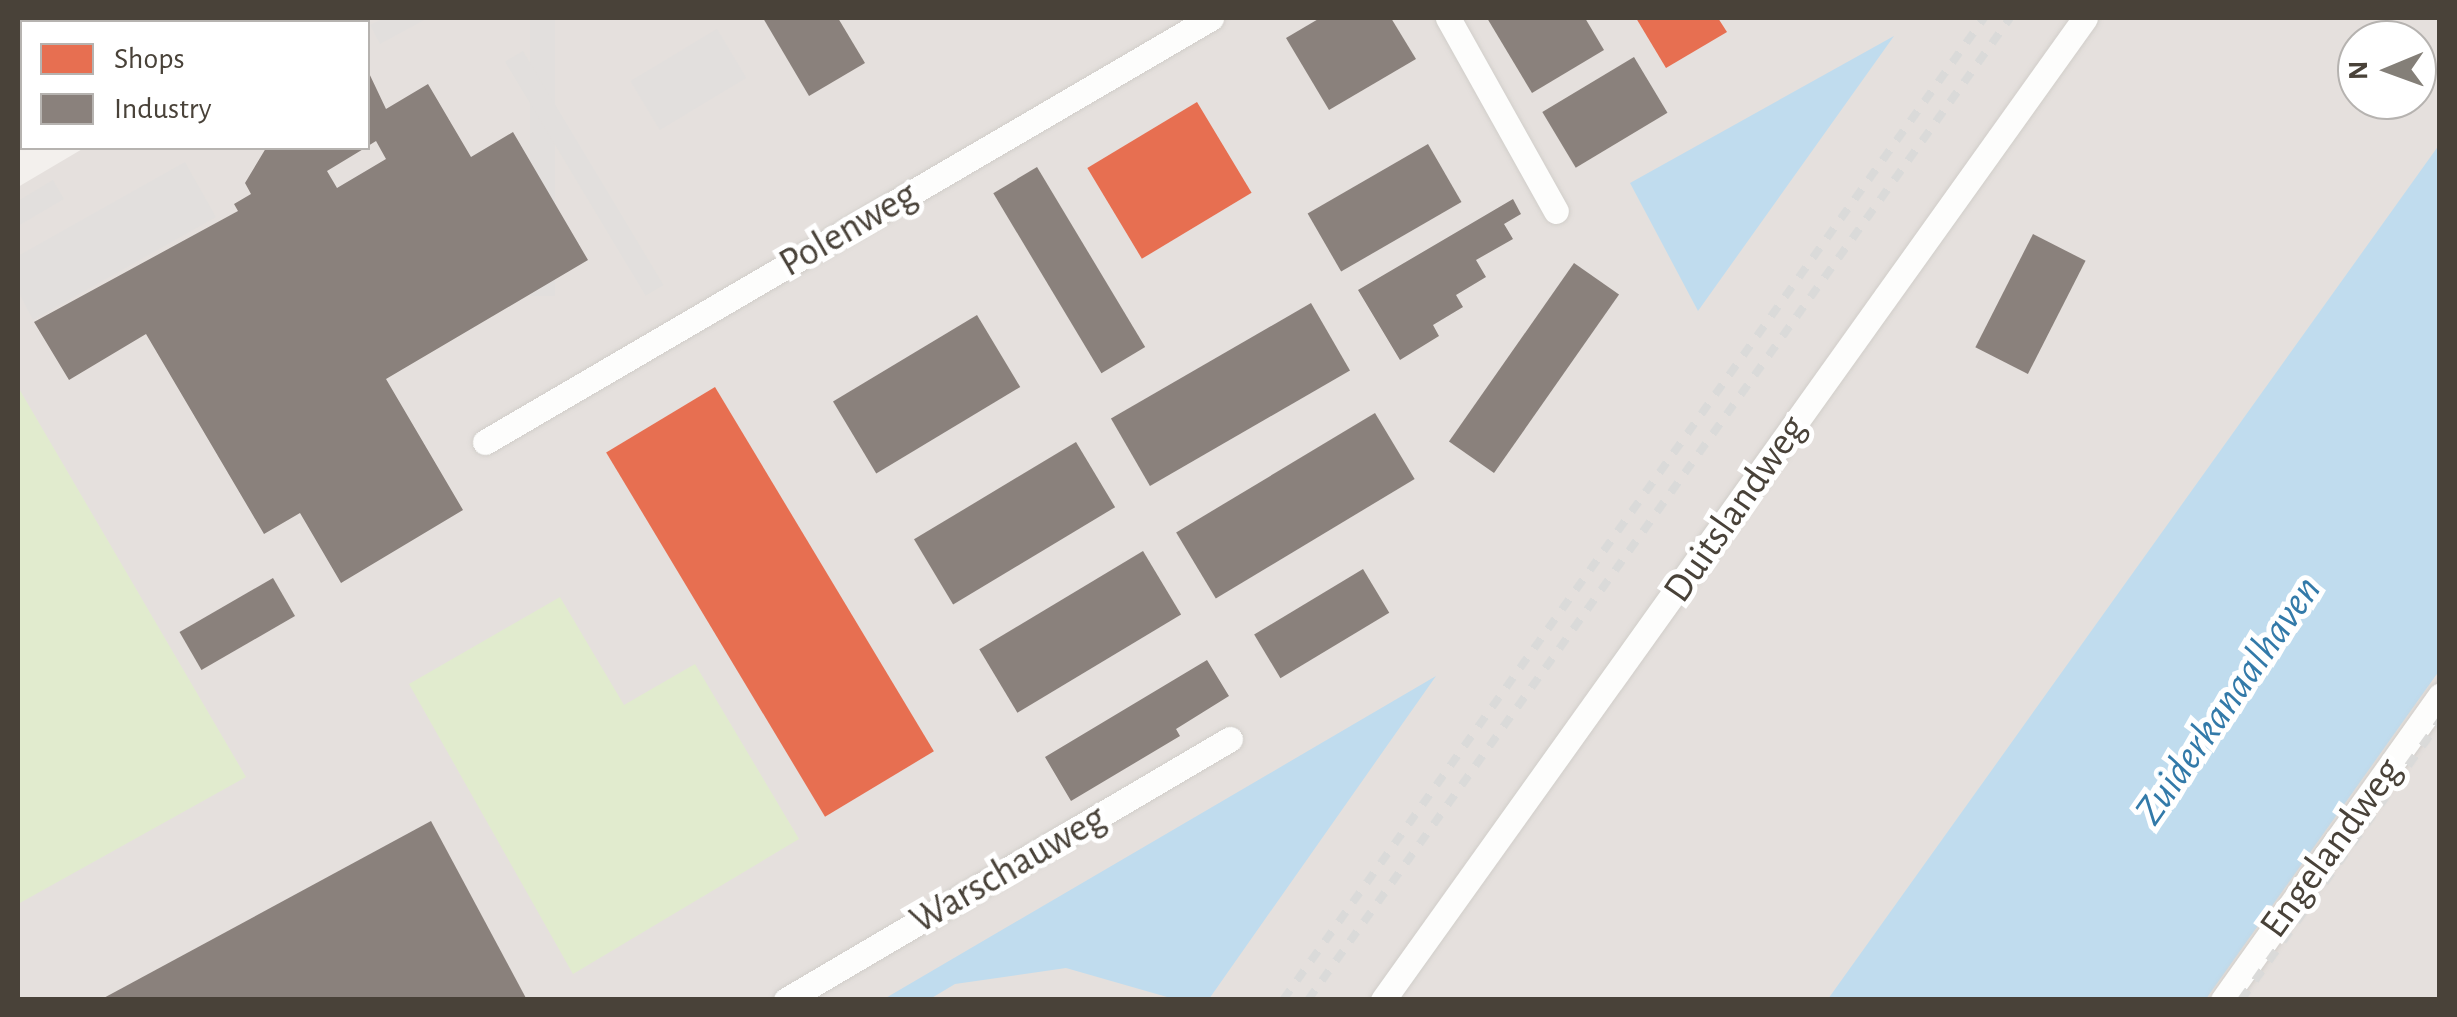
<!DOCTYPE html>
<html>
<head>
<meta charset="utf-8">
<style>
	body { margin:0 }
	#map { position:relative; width:2457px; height:1017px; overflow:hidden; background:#f3f0ed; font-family:"Alegreya Sans",sans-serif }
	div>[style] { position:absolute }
	.industrial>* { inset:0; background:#e5e0dd }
	.green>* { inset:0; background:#e1ebce }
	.parking>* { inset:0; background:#e2dfdd; transform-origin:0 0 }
	.water>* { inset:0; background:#c0dcee }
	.shops>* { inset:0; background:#e76f51; transform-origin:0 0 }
	.industry>* { inset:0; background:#8a817c; transform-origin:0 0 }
	.roads { filter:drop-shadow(0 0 2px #d1ceca) drop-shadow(0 0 2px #d1ceca) }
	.minor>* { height:25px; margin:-12.5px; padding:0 12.5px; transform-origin:12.5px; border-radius:12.5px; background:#fdfdfc }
	.secondary>* { height:38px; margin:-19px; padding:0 19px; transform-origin:19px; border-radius:19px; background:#f7f5f0 }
	.rail>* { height:8px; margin-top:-4px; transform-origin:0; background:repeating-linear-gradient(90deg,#dadad9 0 12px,transparent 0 24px) }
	span { translate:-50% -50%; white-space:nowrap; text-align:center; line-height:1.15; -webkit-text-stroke:10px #fff; paint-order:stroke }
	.street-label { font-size:40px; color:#494239 }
	.water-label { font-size:42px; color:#337aa9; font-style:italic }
	.frame { position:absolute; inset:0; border:20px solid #494239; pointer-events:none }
	.legend { position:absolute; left:20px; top:20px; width:350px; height:130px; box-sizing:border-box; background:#fff; border:2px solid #b6b3b0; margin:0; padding:12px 18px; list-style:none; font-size:30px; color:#494239 }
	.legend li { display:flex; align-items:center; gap:20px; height:50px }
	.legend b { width:50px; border:2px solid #b6b3b0 }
	.north { position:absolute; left:2337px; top:20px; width:100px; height:100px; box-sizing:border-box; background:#fff; border:2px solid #b6b3b0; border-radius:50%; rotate:269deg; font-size:28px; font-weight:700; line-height:40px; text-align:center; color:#494239 }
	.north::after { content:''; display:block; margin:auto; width:35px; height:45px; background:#847f78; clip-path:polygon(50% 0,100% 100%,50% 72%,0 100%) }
</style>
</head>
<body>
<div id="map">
	<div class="industrial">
		<i style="clip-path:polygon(evenodd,299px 18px,2439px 18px,2439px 999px,18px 1000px,18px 187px,84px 148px,368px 148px,368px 22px,291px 22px,299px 18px,2357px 40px,2417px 40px,2417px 100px,2357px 100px,2357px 40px)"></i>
	</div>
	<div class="green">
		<i style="clip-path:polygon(18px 387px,246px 777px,18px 904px)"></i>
		<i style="clip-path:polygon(560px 597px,624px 705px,695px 664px,799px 839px,573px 974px,409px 684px)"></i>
	</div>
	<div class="parking">
		<i style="clip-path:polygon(384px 18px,428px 18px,380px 44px,370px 25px)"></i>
		<i style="left:530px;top:18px;width:25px;height:278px"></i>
		<i style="left:717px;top:29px;width:57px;height:101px;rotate:59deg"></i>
		<i style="left:523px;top:51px;width:273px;height:21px;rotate:59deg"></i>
		<i style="clip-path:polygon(185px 162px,216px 217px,33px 320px,18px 291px,18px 256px)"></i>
		<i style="clip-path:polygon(53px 180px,64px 199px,18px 226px,18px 201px)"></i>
	</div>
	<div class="water">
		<i style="clip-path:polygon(1894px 36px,1698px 311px,1630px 183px)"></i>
		<i style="clip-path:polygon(2439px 145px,2439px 671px,2206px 999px,1828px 999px)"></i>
		<i style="clip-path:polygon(1436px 676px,1209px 999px,1174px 999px,1066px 968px,955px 984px,930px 999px,884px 999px)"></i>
	</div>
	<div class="shops">
		<i style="clip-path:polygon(1636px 18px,1718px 18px,1727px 32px,1666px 68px)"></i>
		<i style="left:1197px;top:102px;width:106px;height:128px;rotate:59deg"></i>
		<i style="left:715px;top:387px;width:425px;height:127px;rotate:59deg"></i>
	</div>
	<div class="industry">
		<i style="clip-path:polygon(763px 18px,838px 18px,865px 63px,809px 96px)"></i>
		<i style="clip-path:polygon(1320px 18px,1391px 18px,1416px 59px,1329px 110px,1286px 38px)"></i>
		<i style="clip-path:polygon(1487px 18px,1585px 18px,1604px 50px,1532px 93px)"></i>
		<i style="left:1634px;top:57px;width:65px;height:107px;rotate:59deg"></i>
		<i style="clip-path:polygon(368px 71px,386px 109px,428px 84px,471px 157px,513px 132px,588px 260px,386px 379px,463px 510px,341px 583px,300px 513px,264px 534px,146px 334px,69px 380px,34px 322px,238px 211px,234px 204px,251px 194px,245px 183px,266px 148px,365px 148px,327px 171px,337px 188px,386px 159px,376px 141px,368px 146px)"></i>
		<i style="left:1428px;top:144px;width:67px;height:139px;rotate:60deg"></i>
		<i style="left:1037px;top:167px;width:210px;height:51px;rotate:59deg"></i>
		<i style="clip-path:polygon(1513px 199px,1521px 214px,1504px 224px,1513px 239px,1476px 260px,1486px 277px,1456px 295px,1463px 307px,1433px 325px,1439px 336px,1400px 360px,1358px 290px)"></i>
		<i style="left:2033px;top:234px;width:59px;height:127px;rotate:27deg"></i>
		<i style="left:1574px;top:263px;width:55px;height:218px;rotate:35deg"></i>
		<i style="left:1311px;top:303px;width:78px;height:231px;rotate:60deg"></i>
		<i style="left:977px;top:315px;width:84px;height:168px;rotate:59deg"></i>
		<i style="left:1375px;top:413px;width:77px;height:232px;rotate:59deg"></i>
		<i style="left:1076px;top:442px;width:76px;height:189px;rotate:59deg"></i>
		<i style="left:1143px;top:551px;width:74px;height:191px;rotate:59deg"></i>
		<i style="left:1363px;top:569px;width:51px;height:127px;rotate:59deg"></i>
		<i style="left:273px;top:578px;width:44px;height:108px;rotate:60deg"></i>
		<i style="clip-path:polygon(1207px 660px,1229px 696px,1176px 729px,1180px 736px,1071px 801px,1045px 757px)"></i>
		<i style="clip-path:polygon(431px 821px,527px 1000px,100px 1000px)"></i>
	</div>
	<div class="roads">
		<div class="minor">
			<i style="left:1448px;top:18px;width:221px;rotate:60.8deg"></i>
			<i style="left:485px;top:442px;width:841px;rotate:-30.29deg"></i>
			<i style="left:786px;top:1000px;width:515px;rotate:-30.45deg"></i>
			<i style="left:1383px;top:1000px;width:1207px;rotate:-54.44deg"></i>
			<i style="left:2223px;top:1000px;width:374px;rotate:-54.5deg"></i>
		</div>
		<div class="secondary">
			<i style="left:199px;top:22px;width:9px;rotate:-27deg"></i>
			<i style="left:18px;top:126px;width:5px;rotate:-37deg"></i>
		</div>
	</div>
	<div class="rail">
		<i style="left:1283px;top:1000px;width:1207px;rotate:-54.48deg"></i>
		<i style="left:1308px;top:1000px;width:1207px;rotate:-54.44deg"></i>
		<i style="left:2241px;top:1000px;width:343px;rotate:-54.5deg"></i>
	</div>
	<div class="street-label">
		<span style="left:848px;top:229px;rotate:-30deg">Polenweg</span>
		<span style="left:1735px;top:509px;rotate:-55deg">Duitslandweg</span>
		<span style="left:2331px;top:848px;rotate:-54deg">Engelandweg</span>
		<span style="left:1008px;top:869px;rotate:-30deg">Warschauweg</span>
	</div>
	<div class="water-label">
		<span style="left:2228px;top:700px;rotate:-55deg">Zuiderkanaalhaven</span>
	</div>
	<div class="frame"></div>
	<ul class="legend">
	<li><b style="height:28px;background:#e76f51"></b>Shops</li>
	<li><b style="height:28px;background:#8a817c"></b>Industry</li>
	</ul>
	<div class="north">N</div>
</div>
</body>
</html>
